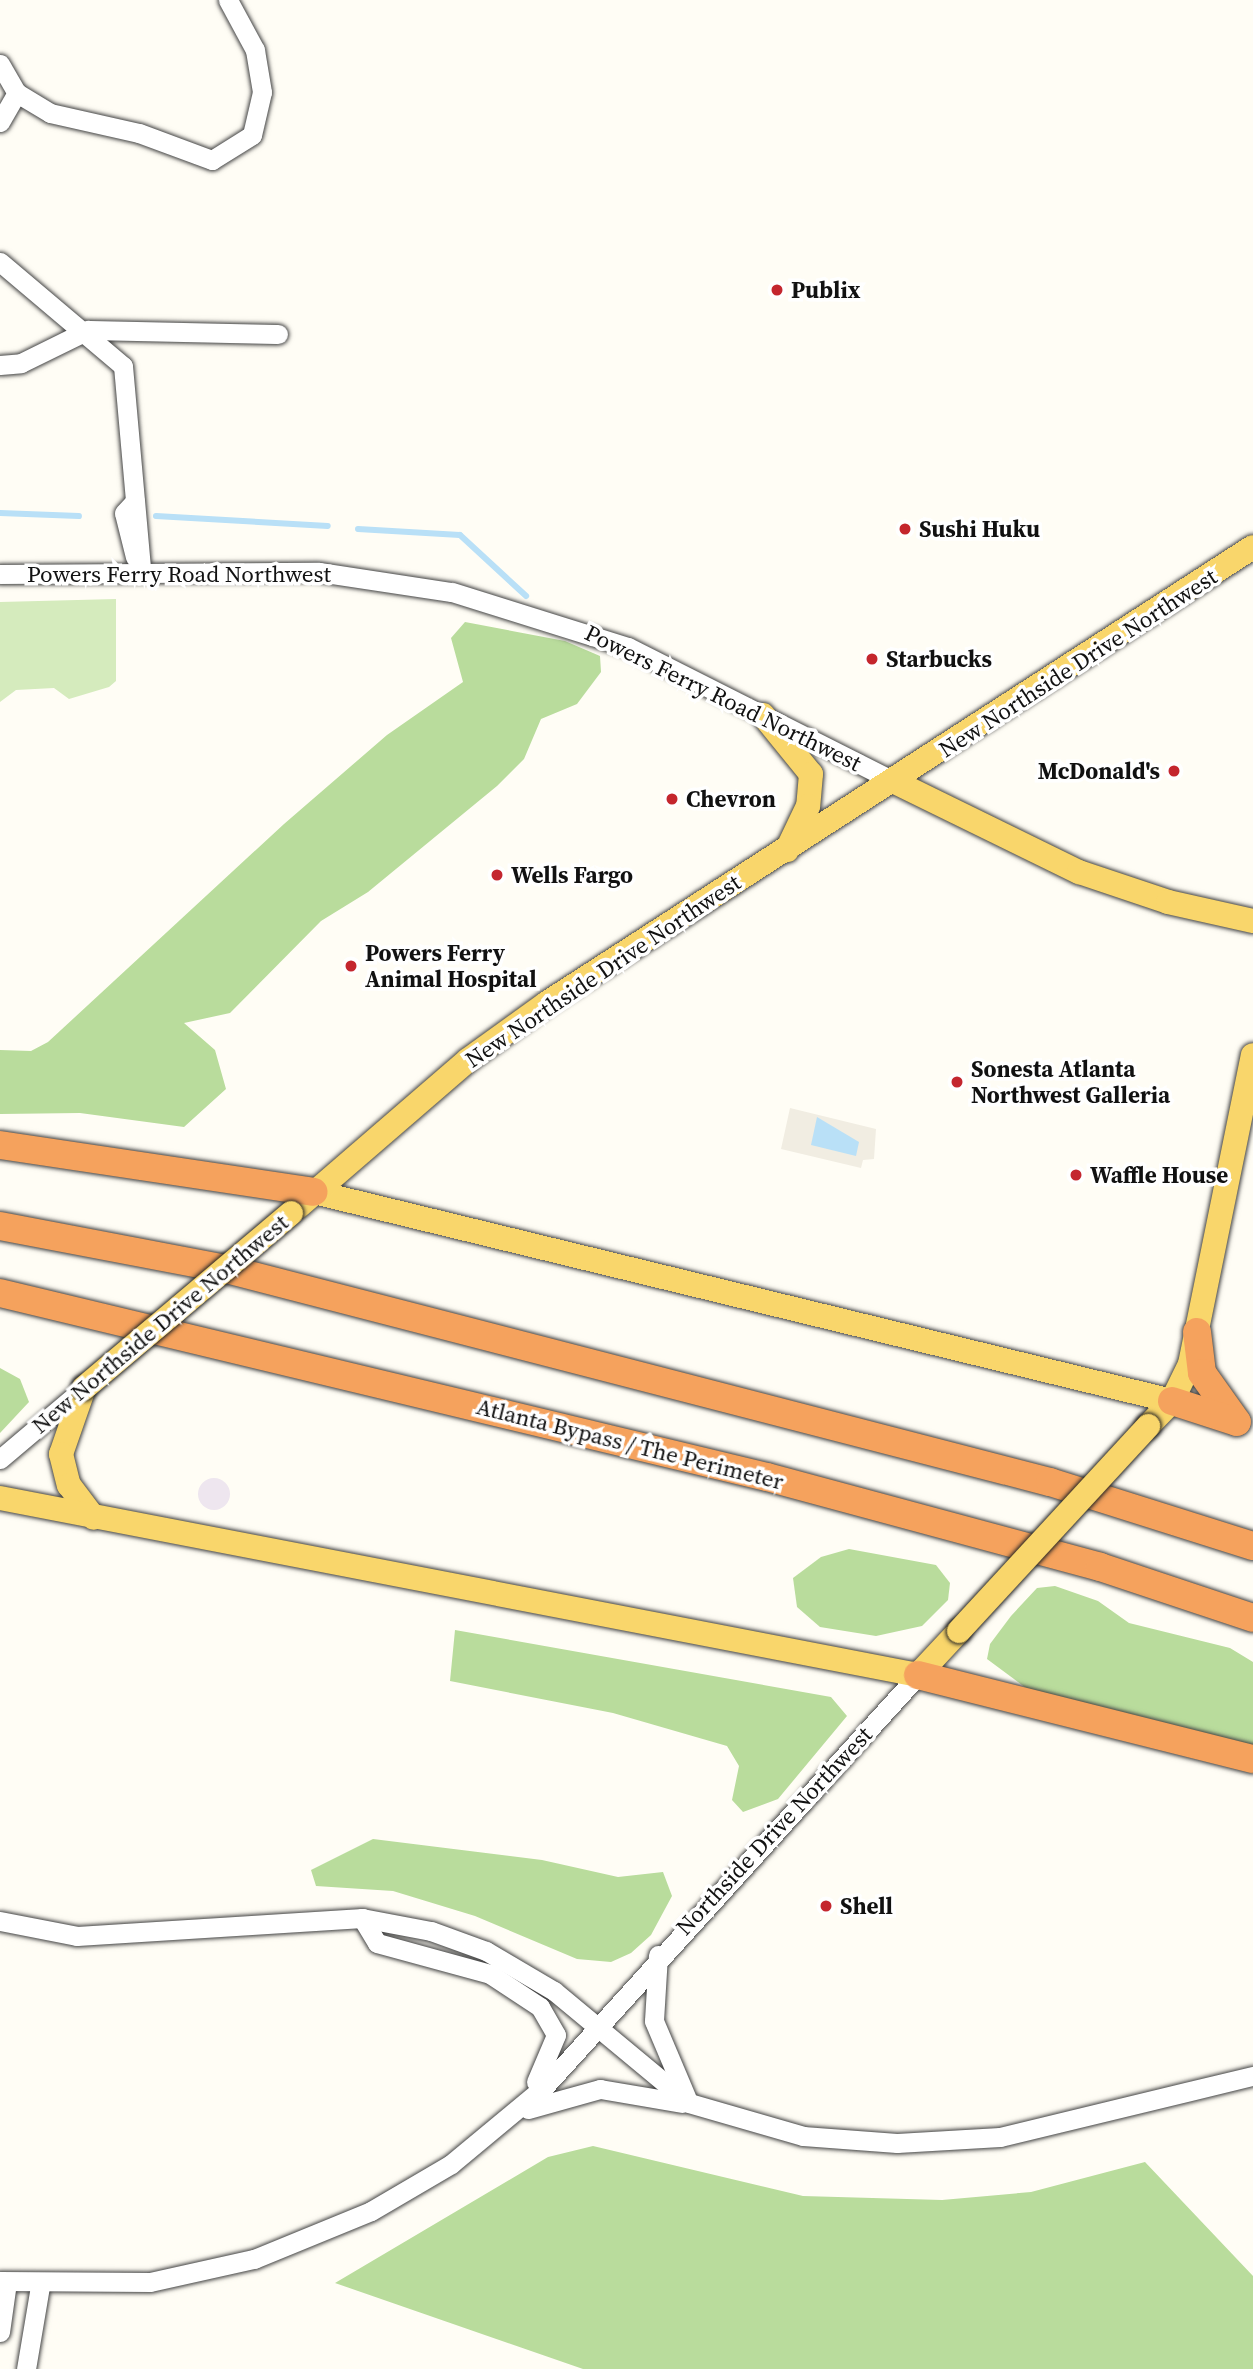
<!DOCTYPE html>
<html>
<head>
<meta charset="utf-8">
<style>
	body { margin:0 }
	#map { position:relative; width:1253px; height:2369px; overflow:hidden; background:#fffdf5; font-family:"Source Serif 4",serif }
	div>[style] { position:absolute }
	.industrial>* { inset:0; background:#eee6ef }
	.round { border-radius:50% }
	.green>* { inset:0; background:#d5ebbd }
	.forest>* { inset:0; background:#b9dc9c }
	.plaza>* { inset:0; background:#f1ede2 }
	.water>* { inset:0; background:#b9e0f7 }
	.stream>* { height:6px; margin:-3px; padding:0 3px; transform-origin:3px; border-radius:3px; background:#b9e0f7 }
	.roads { filter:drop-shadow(0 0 2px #444) drop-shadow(0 0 2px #444) }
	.minor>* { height:19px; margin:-9.5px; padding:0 9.5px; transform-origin:9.5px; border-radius:9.5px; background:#fff }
	.major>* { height:24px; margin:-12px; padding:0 12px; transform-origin:12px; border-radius:12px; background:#f9d66b }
	.highway>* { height:28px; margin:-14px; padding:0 14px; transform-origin:14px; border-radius:14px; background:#f5a25d }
	.bridges { filter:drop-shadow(0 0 2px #222) drop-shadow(0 0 2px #222) }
	.major-bridge>* { height:24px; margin:-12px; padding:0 12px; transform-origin:12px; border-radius:12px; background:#f9d66b }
	.dots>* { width:19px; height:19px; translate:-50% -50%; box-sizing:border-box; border:4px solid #fff; border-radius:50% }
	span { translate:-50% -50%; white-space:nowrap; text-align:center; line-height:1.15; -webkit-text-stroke:7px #fff; paint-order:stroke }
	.poi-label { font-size:23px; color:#111; font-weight:700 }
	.left { translate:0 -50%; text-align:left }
	.right { translate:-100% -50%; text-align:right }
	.street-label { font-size:23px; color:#111 }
</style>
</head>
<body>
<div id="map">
	<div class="industrial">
		<i class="round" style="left:198px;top:1478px;width:32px;height:32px"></i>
	</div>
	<div class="green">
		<i style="clip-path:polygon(116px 599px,116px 681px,109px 687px,69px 699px,54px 688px,16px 690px,0 702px,0 602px)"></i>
	</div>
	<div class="forest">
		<i style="clip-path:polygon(465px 622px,565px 641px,600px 656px,601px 672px,577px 704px,541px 719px,524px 759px,497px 786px,368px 892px,321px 921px,230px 1013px,184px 1023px,215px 1050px,226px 1089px,184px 1127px,80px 1113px,0 1114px,0 1050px,31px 1051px,48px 1042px,284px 824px,387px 735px,463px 682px,451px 638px)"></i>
		<i style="clip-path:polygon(0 1368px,20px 1379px,29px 1402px,0 1433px)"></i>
		<i style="clip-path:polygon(849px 1549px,936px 1565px,950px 1583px,948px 1600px,922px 1626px,876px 1636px,820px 1627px,797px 1607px,793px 1578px,821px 1557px)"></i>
		<i style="clip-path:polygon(1055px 1586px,1098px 1601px,1129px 1623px,1230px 1648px,1253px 1662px,1253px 1746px,1026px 1688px,987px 1659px,990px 1644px,1011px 1616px,1037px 1588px)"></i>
		<i style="clip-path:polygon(455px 1630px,831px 1697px,847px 1716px,778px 1799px,743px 1812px,732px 1800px,739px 1766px,727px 1746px,613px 1713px,450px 1681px)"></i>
		<i style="clip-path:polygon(373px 1839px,542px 1860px,618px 1877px,663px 1872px,672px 1896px,651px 1935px,631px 1953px,611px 1962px,577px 1959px,475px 1916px,393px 1891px,316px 1886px,311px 1870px)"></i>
		<i style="clip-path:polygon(593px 2146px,803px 2196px,942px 2200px,1031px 2192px,1145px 2162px,1253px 2276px,1253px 2369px,583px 2369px,335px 2283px,548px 2157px)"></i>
	</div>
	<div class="plaza">
		<i style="clip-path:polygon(790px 1108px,876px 1129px,874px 1159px,863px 1160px,861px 1168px,781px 1149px)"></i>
	</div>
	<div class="water">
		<i style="clip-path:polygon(817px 1117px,859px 1142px,856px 1156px,811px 1145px)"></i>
	</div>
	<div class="stream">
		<i style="left:0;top:513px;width:79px;rotate:2.2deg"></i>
		<i style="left:156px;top:516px;width:172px;rotate:3.3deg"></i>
		<i style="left:358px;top:529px;width:102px;rotate:3.4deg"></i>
		<i style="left:460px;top:535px;width:90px;rotate:42.7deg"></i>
	</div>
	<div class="roads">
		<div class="minor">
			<i style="left:0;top:64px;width:34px;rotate:60deg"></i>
			<i style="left:17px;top:93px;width:39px;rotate:31deg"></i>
			<i style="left:50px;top:113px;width:91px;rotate:12.7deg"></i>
			<i style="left:139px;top:133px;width:78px;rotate:20.3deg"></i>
			<i style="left:212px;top:160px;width:47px;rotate:-32deg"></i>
			<i style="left:252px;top:135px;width:44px;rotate:-76.9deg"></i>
			<i style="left:262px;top:92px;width:43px;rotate:-99.5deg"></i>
			<i style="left:255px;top:50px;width:57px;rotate:-118.4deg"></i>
			<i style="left:0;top:122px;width:34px;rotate:-60deg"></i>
			<i style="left:0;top:262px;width:161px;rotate:40.2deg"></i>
			<i style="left:123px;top:366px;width:204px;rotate:84.9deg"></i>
			<i style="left:0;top:365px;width:21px;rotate:-5deg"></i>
			<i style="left:21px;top:363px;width:75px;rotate:-26.2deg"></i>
			<i style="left:88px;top:330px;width:190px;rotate:1.2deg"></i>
			<i style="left:135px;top:557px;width:45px;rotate:-104deg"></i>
			<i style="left:124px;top:513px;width:16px;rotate:-47deg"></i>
			<i style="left:0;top:574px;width:319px;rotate:-0.4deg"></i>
			<i style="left:319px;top:572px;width:134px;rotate:8.6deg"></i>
			<i style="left:452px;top:592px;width:184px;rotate:17.4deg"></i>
			<i style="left:628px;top:647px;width:299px;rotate:26.8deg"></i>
			<i style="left:0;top:1459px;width:110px;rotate:-40.2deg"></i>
			<i style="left:362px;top:1918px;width:29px;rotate:59deg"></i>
			<i style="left:377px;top:1943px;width:117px;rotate:15.3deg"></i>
			<i style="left:490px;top:1974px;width:60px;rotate:33.4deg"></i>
			<i style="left:540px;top:2007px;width:32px;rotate:60deg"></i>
			<i style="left:556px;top:2035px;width:51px;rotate:113.1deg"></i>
			<i style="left:0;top:1921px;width:78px;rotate:11deg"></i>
			<i style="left:77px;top:1936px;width:286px;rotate:-3.6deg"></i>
			<i style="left:362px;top:1918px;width:70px;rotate:10.7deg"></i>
			<i style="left:431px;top:1931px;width:59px;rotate:20deg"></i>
			<i style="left:486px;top:1951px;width:79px;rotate:30.5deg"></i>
			<i style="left:554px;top:1991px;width:175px;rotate:39.7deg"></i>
			<i style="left:689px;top:2103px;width:119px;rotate:16.1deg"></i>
			<i style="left:803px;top:2136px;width:94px;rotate:4.3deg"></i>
			<i style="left:897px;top:2143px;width:103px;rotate:-3.3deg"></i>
			<i style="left:1000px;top:2137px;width:260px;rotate:-13.6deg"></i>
			<i style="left:658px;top:1955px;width:66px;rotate:93.5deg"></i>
			<i style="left:654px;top:2021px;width:85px;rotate:67.1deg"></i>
			<i style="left:528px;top:2109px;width:75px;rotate:-15.5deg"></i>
			<i style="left:600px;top:2089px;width:83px;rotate:9.7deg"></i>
			<i style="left:0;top:2281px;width:150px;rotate:0.4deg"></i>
			<i style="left:150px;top:2282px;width:107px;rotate:-12.5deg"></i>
			<i style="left:254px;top:2259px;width:126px;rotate:-22.3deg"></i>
			<i style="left:371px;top:2211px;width:93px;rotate:-30.4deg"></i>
			<i style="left:451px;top:2164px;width:122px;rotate:-39.7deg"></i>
			<i style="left:545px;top:2086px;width:555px;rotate:-47.77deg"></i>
			<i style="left:0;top:2332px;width:50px;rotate:-82deg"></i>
			<i style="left:26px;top:2369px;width:84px;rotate:-80.4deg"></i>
		</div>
		<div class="major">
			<i style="left:763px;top:715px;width:76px;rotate:50.9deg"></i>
			<i style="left:811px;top:774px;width:32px;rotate:95deg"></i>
			<i style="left:808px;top:806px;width:49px;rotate:115.5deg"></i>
			<i style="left:895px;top:782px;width:205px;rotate:26.1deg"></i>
			<i style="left:1079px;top:872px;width:94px;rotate:18.6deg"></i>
			<i style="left:1168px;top:902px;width:87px;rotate:12.6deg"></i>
			<i style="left:314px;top:1192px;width:883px;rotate:13.69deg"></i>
			<i style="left:299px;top:1206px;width:223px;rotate:-40.8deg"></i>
			<i style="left:468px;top:1060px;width:97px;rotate:-35.8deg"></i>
			<i style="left:547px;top:1003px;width:840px;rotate:-32.86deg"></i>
			<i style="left:84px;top:1388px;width:70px;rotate:109.2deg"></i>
			<i style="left:61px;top:1454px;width:32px;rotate:76deg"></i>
			<i style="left:69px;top:1485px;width:41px;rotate:52.9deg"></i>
			<i style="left:1148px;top:1426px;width:35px;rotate:-46deg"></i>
			<i style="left:1172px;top:1401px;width:41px;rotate:-64.1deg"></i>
			<i style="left:1190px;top:1364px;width:315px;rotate:-78.5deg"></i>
			<i style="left:0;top:1498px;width:935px;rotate:10.91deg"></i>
			<i style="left:918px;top:1675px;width:60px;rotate:-47deg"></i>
		</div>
		<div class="highway">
			<i style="left:0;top:1145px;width:317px;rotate:8.5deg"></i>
			<i style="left:0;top:1226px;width:234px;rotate:10.8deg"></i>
			<i style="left:230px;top:1270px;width:847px;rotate:14.5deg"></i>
			<i style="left:1050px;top:1482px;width:213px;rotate:17.5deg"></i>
			<i style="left:0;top:1293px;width:789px;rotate:13.49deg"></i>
			<i style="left:767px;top:1477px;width:345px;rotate:15.1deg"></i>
			<i style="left:1100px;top:1567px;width:161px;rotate:18.4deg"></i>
			<i style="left:1197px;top:1332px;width:41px;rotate:83deg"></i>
			<i style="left:1202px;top:1373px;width:60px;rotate:54.5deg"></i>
			<i style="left:1172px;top:1401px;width:68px;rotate:17.9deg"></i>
			<i style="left:918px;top:1675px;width:345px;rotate:14.1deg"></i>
		</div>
	</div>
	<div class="bridges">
		<div class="major-bridge">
			<i style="left:84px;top:1388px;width:271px;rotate:-40.2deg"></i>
			<i style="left:959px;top:1631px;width:279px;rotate:-47.3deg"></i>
		</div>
	</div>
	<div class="dots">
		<i style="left:777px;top:290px;background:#c4262e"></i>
		<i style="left:905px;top:529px;background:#c4262e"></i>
		<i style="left:872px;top:659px;background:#c4262e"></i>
		<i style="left:1174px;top:771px;background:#c4262e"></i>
		<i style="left:672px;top:799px;background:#c4262e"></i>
		<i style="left:497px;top:875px;background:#c4262e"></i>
		<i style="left:351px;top:966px;background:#c4262e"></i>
		<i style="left:957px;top:1082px;background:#c4262e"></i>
		<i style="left:1076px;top:1175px;background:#c4262e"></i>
		<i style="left:826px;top:1906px;background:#c4262e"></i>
	</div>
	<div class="poi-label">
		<span class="left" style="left:791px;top:290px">Publix</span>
		<span class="left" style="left:919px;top:529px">Sushi Huku</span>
		<span class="left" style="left:886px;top:659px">Starbucks</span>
		<span class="right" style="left:1160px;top:771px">McDonald's</span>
		<span class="left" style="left:686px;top:799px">Chevron</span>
		<span class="left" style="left:511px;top:875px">Wells Fargo</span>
		<span class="left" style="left:365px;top:966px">Powers Ferry<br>Animal Hospital</span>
		<span class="left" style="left:971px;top:1082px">Sonesta Atlanta<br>Northwest Galleria</span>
		<span class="left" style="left:1090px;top:1175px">Waffle House</span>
		<span class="left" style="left:840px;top:1906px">Shell</span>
	</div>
	<div class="street-label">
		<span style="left:179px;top:574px">Powers Ferry Road Northwest</span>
		<span style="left:1078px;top:663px;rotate:-33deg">New Northside Drive Northwest</span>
		<span style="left:723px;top:698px;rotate:26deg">Powers Ferry Road Northwest</span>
		<span style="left:603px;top:971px;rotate:-34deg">New Northside Drive Northwest</span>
		<span style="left:160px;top:1324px;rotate:-40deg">New Northside Drive Northwest</span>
		<span style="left:630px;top:1444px;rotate:14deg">Atlanta Bypass / The Perimeter</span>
		<span style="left:774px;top:1831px;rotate:-47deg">Northside Drive Northwest</span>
	</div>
</div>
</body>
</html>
